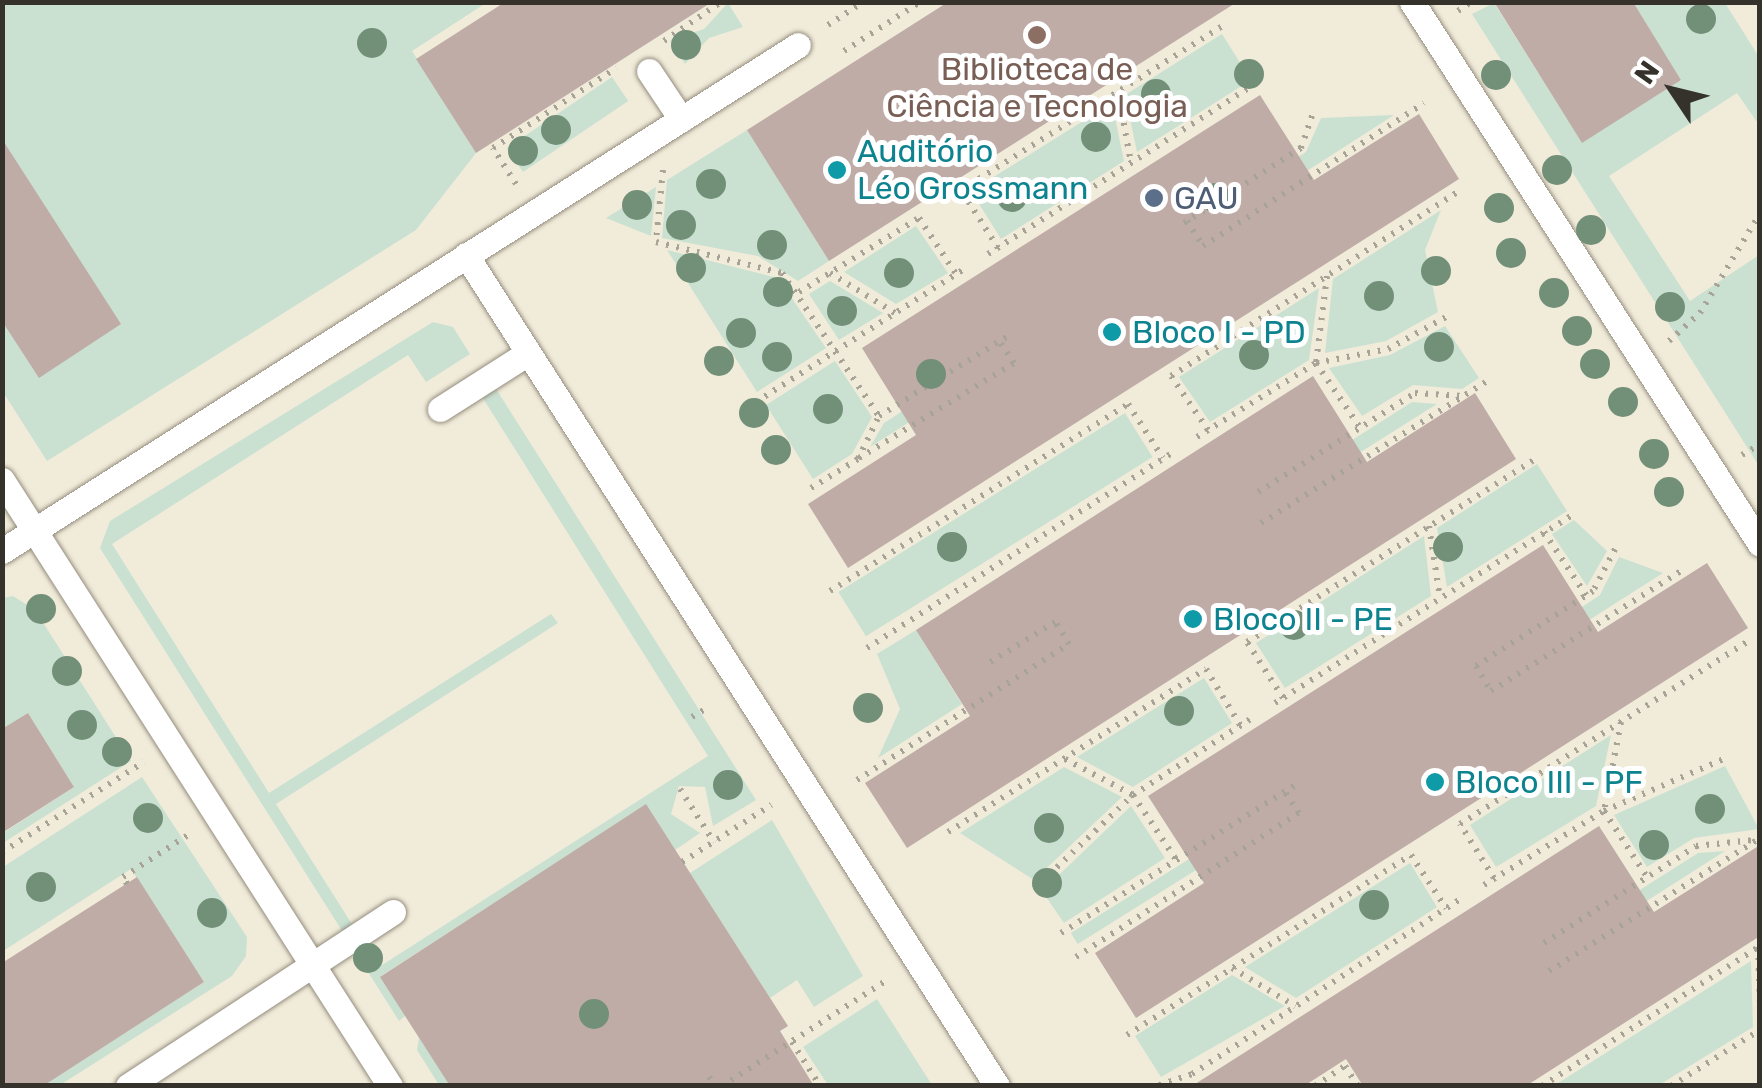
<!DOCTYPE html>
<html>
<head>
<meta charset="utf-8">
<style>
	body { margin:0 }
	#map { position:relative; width:1762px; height:1088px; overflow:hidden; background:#f1ebda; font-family:Rubik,sans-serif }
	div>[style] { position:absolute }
	.green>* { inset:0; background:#cae1d2; transform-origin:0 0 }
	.building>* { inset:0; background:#bfaca6 }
	.path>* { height:6px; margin-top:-3px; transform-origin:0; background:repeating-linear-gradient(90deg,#a8a397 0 2.5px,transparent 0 10.5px) }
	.roads { filter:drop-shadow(0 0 2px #948d7e) drop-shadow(0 0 2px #948d7e) }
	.lane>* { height:25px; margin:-12.5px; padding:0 12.5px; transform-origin:12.5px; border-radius:12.5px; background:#fff }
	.trees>* { width:30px; height:30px; margin:-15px; border-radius:50%; background:#728f78 }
	.dots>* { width:28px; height:28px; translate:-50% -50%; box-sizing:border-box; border:5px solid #fff; border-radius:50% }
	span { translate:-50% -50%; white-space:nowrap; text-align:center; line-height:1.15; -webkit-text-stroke:10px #fff; paint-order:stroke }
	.education-label { font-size:32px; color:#785e54 }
	.culture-label { font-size:32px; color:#0d838f }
	.left { translate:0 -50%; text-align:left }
	.service-label { font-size:32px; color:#4e5e75 }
	.frame { position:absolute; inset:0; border:5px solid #35322c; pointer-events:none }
	.north { position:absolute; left:1622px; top:40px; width:100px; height:100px; -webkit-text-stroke:8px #fff; paint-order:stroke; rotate:305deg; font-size:28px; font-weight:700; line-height:40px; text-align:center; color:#35322c }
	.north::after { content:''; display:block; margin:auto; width:35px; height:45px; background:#35322c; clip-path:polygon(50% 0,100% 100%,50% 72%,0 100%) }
</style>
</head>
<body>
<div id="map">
	<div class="green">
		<i style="clip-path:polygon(3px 3px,486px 3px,412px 51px,476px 153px,416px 230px,47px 461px,3px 392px)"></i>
		<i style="clip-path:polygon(728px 3px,743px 27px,709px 38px,685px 64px,670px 40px,704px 29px)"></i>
		<i style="clip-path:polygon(1494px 3px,1582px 142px,1681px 80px,1633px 3px,1725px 3px,1759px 57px,1759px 125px,1737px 93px,1609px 176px,1690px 301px,1759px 255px,1759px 466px,1472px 14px)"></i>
		<i style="clip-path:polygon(1222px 34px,1251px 80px,1137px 152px,1125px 95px)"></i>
		<i style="left:612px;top:77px;width:29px;height:127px;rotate:56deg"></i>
		<i style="clip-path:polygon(1112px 103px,1124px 161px,1001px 239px,971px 191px)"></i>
		<i style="clip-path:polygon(1394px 115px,1206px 236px,1197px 223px,1306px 152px,1321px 118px)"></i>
		<i style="clip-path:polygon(747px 130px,829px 261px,798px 281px,758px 256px,662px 238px,667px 180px)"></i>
		<i style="clip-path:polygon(656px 187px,651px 236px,606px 218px)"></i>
		<i style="clip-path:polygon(1441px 210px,1425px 250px,1438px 312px,1386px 341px,1325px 353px,1333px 279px)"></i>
		<i style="clip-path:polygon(916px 226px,948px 273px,896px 304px,844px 272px)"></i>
		<i style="clip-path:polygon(667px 250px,778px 278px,826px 348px,757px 392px)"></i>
		<i style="clip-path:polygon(830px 281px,883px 313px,839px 340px,809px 294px)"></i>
		<i style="clip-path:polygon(1319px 288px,1309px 360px,1210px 422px,1179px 377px)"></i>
		<i style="clip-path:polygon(433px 322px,453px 327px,470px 354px,426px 382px,408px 355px,112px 544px,269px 793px,551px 614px,558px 623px,276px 804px,379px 967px,708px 756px,479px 392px,493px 384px,756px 800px,713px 826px,705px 787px,679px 786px,671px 814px,700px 833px,675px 850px,646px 805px,381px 976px,405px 1016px,399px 1021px,100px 548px,110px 521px)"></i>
		<i style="clip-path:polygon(1445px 326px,1479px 378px,1462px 389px,1413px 385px,1362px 416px,1329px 368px,1390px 355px)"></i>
		<i style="clip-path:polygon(997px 350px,1004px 362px,870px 447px,884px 423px)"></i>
		<i style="clip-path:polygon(835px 361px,872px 417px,852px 454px,813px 479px,766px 405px)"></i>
		<i style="clip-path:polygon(1412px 402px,1437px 404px,1259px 516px,1261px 498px)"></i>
		<i style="left:1125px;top:413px;width:52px;height:338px;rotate:58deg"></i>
		<i style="clip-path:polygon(1537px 464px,1567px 511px,1447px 587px,1437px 528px)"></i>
		<i style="clip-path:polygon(1574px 520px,1607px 551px,1587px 586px,1552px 534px)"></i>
		<i style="clip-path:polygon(1424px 536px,1431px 596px,1285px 688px,1256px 643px)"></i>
		<i style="clip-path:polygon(1619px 557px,1663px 573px,1495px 680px,1488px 669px,1600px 595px)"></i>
		<i style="clip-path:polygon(13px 596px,35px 610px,131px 761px,3px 843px,3px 833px,74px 787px,28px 713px,3px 729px,3px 598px)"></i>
		<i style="clip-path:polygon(916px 630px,962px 704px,878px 758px,900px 709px,877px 654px)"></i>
		<i style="clip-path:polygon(1204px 678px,1232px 723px,1133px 787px,1077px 757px)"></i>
		<i style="clip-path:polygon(1611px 735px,1596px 806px,1496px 867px,1470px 825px)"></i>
		<i style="clip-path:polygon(1725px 766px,1759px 829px,1694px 838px,1647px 867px,1614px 815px)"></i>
		<i style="clip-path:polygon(1064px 767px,1122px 797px,1034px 880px,960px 833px)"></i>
		<i style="clip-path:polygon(142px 777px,247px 937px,246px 956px,232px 976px,60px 1085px,43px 1085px,204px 982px,131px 869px,3px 951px,3px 867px)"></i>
		<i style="left:1282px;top:801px;width:13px;height:249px;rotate:58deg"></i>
		<i style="clip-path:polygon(1131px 806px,1165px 858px,1064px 923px,1042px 891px)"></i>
		<i style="clip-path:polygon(772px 820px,863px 976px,814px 1007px,797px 980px,770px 998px,690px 873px)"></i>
		<i style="clip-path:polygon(1725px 851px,1545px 966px,1547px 949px,1698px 853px)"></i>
		<i style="clip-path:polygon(1410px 863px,1437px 907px,1296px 998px,1245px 967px)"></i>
		<i style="clip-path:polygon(1751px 961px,1753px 1027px,1659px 1085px,1555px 1085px)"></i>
		<i style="clip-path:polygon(1232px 975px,1285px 1006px,1161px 1077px,1135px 1036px)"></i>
		<i style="clip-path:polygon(877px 999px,932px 1085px,828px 1085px,803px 1047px)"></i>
		<i style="clip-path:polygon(419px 1038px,450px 1085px,439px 1085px,417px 1050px)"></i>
	</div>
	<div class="building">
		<i style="clip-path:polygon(505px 2px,712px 2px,476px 153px,416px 59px)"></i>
		<i style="clip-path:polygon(948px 2px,1237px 2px,829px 261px,747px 130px)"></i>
		<i style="clip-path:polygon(1494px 2px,1633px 2px,1681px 80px,1582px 143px)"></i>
		<i style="clip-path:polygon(1260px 95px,1314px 180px,1419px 114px,1459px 179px,848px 568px,808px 504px,916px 435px,862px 348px)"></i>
		<i style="clip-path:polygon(2px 139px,121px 324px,39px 378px,2px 321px)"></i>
		<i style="clip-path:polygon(1313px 376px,1367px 462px,1475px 393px,1516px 459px,907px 848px,865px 783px,970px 716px,916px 630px)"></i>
		<i style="clip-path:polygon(1543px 545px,1598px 632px,1707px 563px,1748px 628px,1136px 1018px,1095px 953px,1204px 883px,1148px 796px)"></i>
		<i style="clip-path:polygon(28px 713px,74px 787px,2px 833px,2px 729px)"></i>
		<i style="clip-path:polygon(646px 804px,788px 1026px,780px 1031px,814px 1086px,450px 1086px,380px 977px)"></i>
		<i style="clip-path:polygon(1599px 826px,1654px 912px,1760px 845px,1760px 936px,1526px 1086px,1363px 1086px,1346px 1059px,1304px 1086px,1192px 1086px)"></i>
		<i style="clip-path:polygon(137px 877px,204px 982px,43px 1086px,2px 1086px,2px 963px)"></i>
	</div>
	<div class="path">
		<i style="left:1458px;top:11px;width:16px;rotate:-35deg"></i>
		<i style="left:828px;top:25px;width:42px;rotate:-33.3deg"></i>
		<i style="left:664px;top:41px;width:69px;rotate:-34.4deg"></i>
		<i style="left:844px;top:51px;width:90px;rotate:-32.8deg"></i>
		<i style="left:1118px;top:92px;width:72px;rotate:79.6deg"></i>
		<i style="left:663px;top:170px;width:72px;rotate:95.6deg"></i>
		<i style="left:656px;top:242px;width:130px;rotate:13.8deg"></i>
		<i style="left:782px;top:273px;width:173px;rotate:55.9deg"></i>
		<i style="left:516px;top:184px;width:43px;rotate:-122.6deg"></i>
		<i style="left:493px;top:148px;width:147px;rotate:-33deg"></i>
		<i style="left:1187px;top:221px;width:30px;rotate:57deg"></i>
		<i style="left:1203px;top:246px;width:263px;rotate:-32.9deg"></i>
		<i style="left:1184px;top:223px;width:139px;rotate:-32.7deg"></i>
		<i style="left:1301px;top:148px;width:40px;rotate:-71.1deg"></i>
		<i style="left:998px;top:248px;width:69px;rotate:-122.5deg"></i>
		<i style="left:961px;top:190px;width:310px;rotate:-32.1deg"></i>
		<i style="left:988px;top:254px;width:322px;rotate:-32.5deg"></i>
		<i style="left:830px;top:273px;width:76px;rotate:31.6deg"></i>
		<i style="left:1327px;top:276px;width:88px;rotate:97.2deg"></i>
		<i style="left:1316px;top:363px;width:76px;rotate:55.7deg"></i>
		<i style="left:799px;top:292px;width:141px;rotate:-31.7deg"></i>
		<i style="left:919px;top:218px;width:67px;rotate:56.5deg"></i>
		<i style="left:1669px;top:341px;width:42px;rotate:-42.1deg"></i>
		<i style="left:1700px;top:313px;width:117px;rotate:-59deg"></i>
		<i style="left:756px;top:402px;width:247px;rotate:-32.6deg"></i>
		<i style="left:1208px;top:430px;width:65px;rotate:-124.4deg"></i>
		<i style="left:1171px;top:376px;width:341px;rotate:-32.7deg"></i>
		<i style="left:1197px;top:437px;width:140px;rotate:-31.9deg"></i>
		<i style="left:1316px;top:363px;width:73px;rotate:-11deg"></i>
		<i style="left:1388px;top:349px;width:68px;rotate:-28.8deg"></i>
		<i style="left:1742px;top:455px;width:21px;rotate:-31deg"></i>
		<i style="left:859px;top:458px;width:182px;rotate:-31.5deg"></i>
		<i style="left:1014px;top:363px;width:27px;rotate:-124deg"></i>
		<i style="left:811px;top:488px;width:55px;rotate:-31.7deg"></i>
		<i style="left:858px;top:459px;width:48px;rotate:-64deg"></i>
		<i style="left:879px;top:416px;width:152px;rotate:-31.8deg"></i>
		<i style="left:1258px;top:492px;width:186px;rotate:-32.2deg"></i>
		<i style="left:1415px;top:393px;width:48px;rotate:3.6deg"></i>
		<i style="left:1261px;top:523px;width:269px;rotate:-32.1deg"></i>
		<i style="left:1429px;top:526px;width:73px;rotate:81.3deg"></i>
		<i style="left:1544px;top:532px;width:76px;rotate:56.3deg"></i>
		<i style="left:1615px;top:549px;width:47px;rotate:117.6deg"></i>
		<i style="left:1593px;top:591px;width:139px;rotate:147.3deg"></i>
		<i style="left:1476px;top:666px;width:29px;rotate:59deg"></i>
		<i style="left:1491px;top:691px;width:228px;rotate:-32.3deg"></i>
		<i style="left:830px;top:591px;width:352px;rotate:-32.1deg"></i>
		<i style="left:1128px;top:404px;width:64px;rotate:57.1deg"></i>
		<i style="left:867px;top:648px;width:362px;rotate:-32.6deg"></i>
		<i style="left:1283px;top:698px;width:67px;rotate:-122.7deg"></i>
		<i style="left:1247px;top:642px;width:345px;rotate:-32.4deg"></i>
		<i style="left:1275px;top:703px;width:355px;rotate:-32.3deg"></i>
		<i style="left:692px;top:717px;width:17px;rotate:-31deg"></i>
		<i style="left:1621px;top:722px;width:91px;rotate:100.8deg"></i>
		<i style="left:1604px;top:811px;width:79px;rotate:56.9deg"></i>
		<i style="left:1065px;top:759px;width:77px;rotate:27.9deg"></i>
		<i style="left:1133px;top:795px;width:79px;rotate:56.3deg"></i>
		<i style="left:857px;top:780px;width:252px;rotate:-32.7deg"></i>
		<i style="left:1069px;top:644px;width:26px;rotate:-122deg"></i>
		<i style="left:1055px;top:622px;width:76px;rotate:148.4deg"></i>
		<i style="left:680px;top:789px;width:63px;rotate:57.3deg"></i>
		<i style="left:948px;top:832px;width:305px;rotate:-32.3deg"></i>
		<i style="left:1206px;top:669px;width:66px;rotate:58.7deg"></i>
		<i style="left:2px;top:852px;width:168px;rotate:-32.4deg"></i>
		<i style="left:682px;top:862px;width:106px;rotate:-32.6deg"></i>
		<i style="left:1494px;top:878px;width:64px;rotate:-122.2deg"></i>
		<i style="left:1460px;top:824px;width:346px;rotate:-32.4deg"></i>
		<i style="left:127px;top:884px;width:8px;rotate:-120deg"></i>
		<i style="left:123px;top:877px;width:81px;rotate:-32.9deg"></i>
		<i style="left:1484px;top:885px;width:141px;rotate:-31.7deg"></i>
		<i style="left:1604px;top:811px;width:135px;rotate:-23.5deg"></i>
		<i style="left:1034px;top:889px;width:137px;rotate:-43.5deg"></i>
		<i style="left:1133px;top:795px;width:142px;rotate:-32.9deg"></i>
		<i style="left:1061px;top:933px;width:277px;rotate:-32.3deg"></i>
		<i style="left:1544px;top:943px;width:180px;rotate:-32.5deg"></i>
		<i style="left:1696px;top:846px;width:58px;rotate:-5.9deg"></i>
		<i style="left:1758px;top:947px;width:56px;rotate:88deg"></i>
		<i style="left:1076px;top:957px;width:265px;rotate:-32.9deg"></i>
		<i style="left:1299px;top:813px;width:25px;rotate:-124deg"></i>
		<i style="left:1232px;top:968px;width:74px;rotate:31.1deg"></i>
		<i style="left:1549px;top:971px;width:249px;rotate:-32.2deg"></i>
		<i style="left:1127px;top:1035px;width:336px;rotate:-32.4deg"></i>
		<i style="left:1411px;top:855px;width:64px;rotate:56.6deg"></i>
		<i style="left:792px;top:1042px;width:52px;rotate:57.5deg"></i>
		<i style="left:709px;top:1077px;width:11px;rotate:56deg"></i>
		<i style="left:1159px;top:1085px;width:35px;rotate:-18deg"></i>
		<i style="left:1192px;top:1074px;width:319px;rotate:-33.1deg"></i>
		<i style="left:722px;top:1086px;width:193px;rotate:-32.7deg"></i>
		<i style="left:1315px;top:1086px;width:36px;rotate:-34deg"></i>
		<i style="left:1345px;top:1066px;width:24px;rotate:57deg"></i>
		<i style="left:1542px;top:1086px;width:259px;rotate:-32.7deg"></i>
		<i style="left:1671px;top:1086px;width:105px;rotate:-32.2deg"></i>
	</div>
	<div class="roads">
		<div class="lane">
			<i style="left:1412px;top:2px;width:644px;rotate:57.3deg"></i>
			<i style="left:649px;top:71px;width:58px;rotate:56.3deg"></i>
			<i style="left:466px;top:255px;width:986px;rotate:57.42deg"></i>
			<i style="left:440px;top:409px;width:104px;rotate:-32.5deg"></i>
			<i style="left:2px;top:480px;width:720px;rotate:57.37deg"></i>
			<i style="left:2px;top:551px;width:943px;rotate:-32.44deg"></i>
			<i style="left:128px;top:1086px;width:317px;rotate:-33.3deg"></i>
		</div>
	</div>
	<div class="trees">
		<i style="left:1701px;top:19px"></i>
		<i style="left:372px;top:43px"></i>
		<i style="left:686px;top:45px"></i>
		<i style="left:1249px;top:74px"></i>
		<i style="left:1496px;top:75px"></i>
		<i style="left:1156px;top:94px"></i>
		<i style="left:556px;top:130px"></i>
		<i style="left:1096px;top:137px"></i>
		<i style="left:523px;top:151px"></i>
		<i style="left:1557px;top:170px"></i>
		<i style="left:711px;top:184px"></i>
		<i style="left:1012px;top:197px"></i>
		<i style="left:1216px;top:198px"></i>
		<i style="left:637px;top:205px"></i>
		<i style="left:1499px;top:208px"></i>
		<i style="left:681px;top:225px"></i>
		<i style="left:1591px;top:230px"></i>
		<i style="left:772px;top:245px"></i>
		<i style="left:1511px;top:253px"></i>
		<i style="left:691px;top:268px"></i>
		<i style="left:1436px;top:271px"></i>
		<i style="left:899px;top:273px"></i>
		<i style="left:778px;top:292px"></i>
		<i style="left:1554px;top:293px"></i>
		<i style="left:1379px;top:296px"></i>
		<i style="left:1670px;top:307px"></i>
		<i style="left:842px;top:311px"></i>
		<i style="left:1577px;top:331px"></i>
		<i style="left:741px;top:333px"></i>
		<i style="left:1439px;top:347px"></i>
		<i style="left:1254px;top:355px"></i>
		<i style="left:777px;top:357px"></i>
		<i style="left:719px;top:361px"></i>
		<i style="left:1595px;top:364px"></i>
		<i style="left:931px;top:374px"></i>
		<i style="left:1623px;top:402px"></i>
		<i style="left:828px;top:409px"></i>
		<i style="left:754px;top:413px"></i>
		<i style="left:776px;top:450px"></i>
		<i style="left:1654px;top:454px"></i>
		<i style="left:1669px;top:492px"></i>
		<i style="left:952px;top:547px"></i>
		<i style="left:1448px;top:547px"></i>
		<i style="left:41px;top:609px"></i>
		<i style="left:1294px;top:625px"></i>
		<i style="left:67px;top:671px"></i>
		<i style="left:868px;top:708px"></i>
		<i style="left:1179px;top:711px"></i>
		<i style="left:82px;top:725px"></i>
		<i style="left:117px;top:752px"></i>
		<i style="left:728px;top:785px"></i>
		<i style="left:1710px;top:809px"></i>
		<i style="left:148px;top:818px"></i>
		<i style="left:1049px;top:828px"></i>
		<i style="left:1654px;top:845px"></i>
		<i style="left:1047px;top:883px"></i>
		<i style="left:41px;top:887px"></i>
		<i style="left:1374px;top:905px"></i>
		<i style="left:212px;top:913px"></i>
		<i style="left:368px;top:958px"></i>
		<i style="left:594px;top:1014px"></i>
	</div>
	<div class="dots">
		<i style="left:1037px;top:35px;background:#8d6e63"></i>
		<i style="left:837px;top:170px;background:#0f9aa8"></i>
		<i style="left:1154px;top:198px;background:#5c6f8a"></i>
		<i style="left:1112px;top:332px;background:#0f9aa8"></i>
		<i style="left:1193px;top:619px;background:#0f9aa8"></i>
		<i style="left:1435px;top:782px;background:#0f9aa8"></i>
	</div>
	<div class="education-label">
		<span style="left:1037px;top:88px">Biblioteca de<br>Ciência e Tecnologia</span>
	</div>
	<div class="culture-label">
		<span class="left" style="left:857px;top:170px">Auditório<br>Léo Grossmann</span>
		<span class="left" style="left:1132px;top:332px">Bloco I - PD</span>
		<span class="left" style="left:1213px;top:619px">Bloco II - PE</span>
		<span class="left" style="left:1455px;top:782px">Bloco III - PF</span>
	</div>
	<div class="service-label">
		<span class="left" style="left:1174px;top:198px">GAU</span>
	</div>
	<div class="frame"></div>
	<div class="north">N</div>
</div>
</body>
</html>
